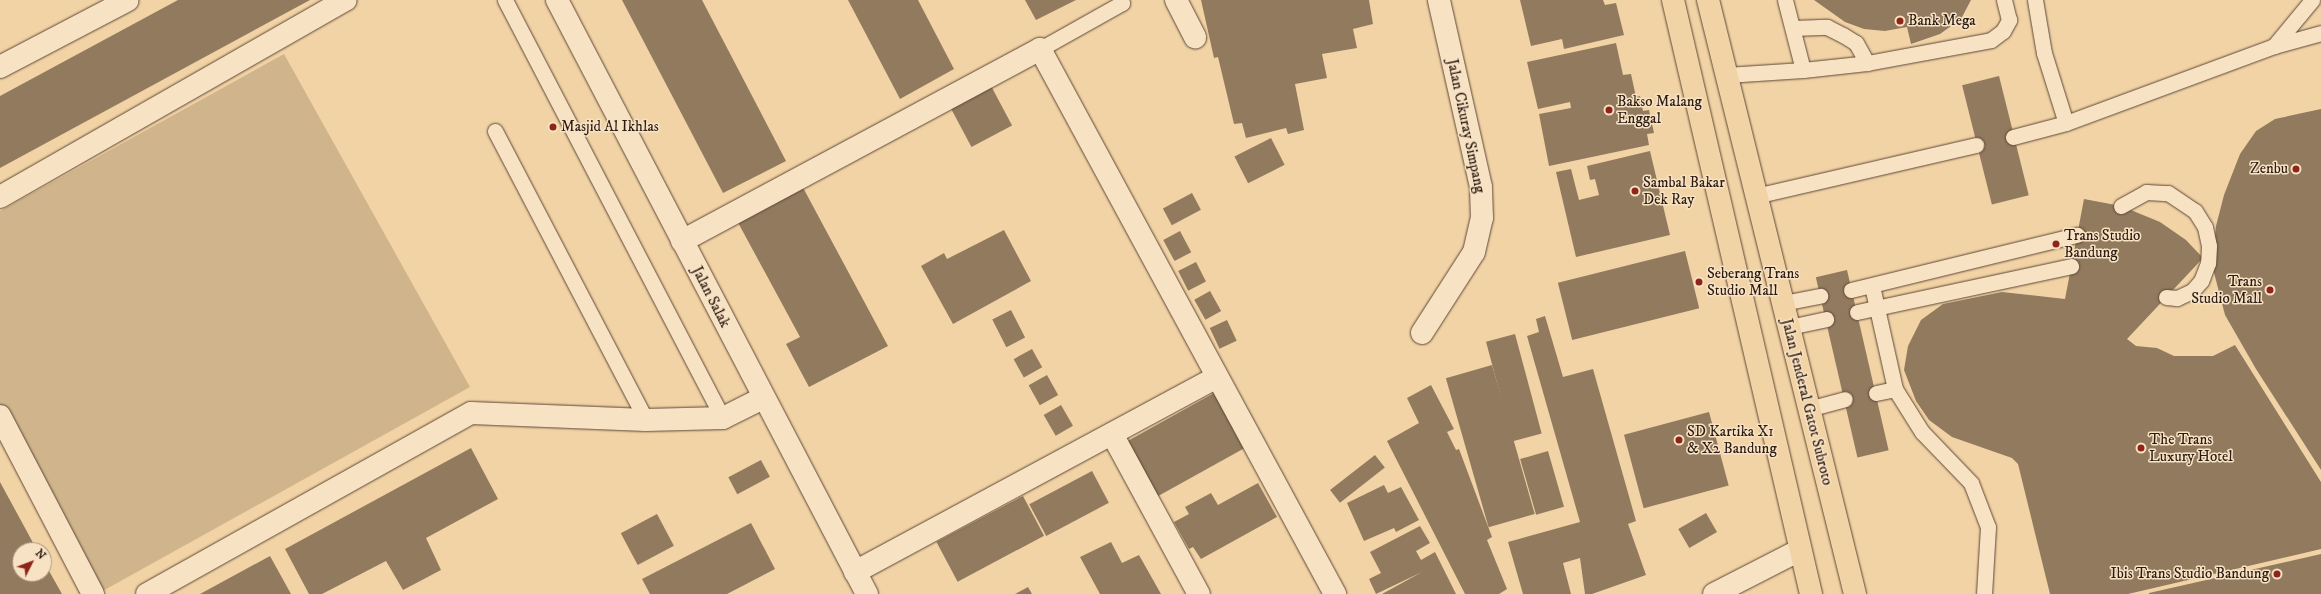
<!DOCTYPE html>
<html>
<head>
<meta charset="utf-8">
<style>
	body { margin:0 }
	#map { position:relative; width:2321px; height:594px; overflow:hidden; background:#f2d3a5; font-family:"IM FELL DW Pica",serif }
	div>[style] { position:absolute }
	.green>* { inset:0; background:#d0b48c }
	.building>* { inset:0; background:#927a5e; transform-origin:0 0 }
	.roads { filter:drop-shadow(0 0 1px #5d4837) drop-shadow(0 0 1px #5d4837) }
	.lane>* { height:15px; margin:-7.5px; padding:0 7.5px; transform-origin:7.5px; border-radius:7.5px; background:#f7e2c4 }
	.street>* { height:22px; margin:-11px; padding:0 11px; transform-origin:11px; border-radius:11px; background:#f7e2c4 }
	.secondary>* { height:22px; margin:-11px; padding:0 11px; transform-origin:11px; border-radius:11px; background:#f7e2c4 }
	.primary>* { height:22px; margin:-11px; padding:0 11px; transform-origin:11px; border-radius:11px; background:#f2d3a5 }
	.dots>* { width:11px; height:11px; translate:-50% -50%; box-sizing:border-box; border:2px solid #f7e2c4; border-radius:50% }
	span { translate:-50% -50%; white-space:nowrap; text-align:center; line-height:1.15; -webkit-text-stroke:3px #f7e2c4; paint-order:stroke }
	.poi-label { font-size:15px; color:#2b1a12 }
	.left { translate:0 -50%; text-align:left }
	.right { translate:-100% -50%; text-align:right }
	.street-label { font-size:15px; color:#2b1a12 }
	.north { position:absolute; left:12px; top:542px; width:40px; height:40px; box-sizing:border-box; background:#f7e2c4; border:1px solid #a5927d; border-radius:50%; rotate:48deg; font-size:11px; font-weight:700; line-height:16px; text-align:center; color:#2b1a12 }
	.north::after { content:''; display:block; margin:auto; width:14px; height:18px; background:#8f2418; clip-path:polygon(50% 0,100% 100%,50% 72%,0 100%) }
</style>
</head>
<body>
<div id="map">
	<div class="green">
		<i style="clip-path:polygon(284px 54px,470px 387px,99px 593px,0 415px,0 211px)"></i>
	</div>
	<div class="building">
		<i style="clip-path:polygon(178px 0,310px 0,0 168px,0 96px)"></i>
		<i style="clip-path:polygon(622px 0,702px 0,786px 161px,723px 193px)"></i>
		<i style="clip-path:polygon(848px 0,918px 0,954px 69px,900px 99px)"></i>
		<i style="clip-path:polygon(1025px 0,1076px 0,1036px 20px)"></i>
		<i style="clip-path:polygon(1201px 0,1369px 0,1373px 24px,1353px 29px,1357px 48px,1322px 54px,1327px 78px,1295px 84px,1304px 130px,1288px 134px,1286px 128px,1246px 138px,1242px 123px,1234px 124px,1218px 57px,1214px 58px)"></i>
		<i style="clip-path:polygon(1520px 0,1603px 0,1605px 5px,1616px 3px,1624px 35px,1564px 49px,1562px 39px,1531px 46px)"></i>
		<i style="clip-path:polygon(1814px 0,1971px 0,1961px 19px,1940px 34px,1911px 44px,1907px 27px,1885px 31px,1864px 29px,1845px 22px)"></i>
		<i style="clip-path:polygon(1616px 43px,1623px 75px,1631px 74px,1636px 97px,1640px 96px,1643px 111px,1649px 110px,1654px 133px,1647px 134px,1649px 145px,1549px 166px,1539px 114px,1571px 108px,1570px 102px,1538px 109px,1527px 62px)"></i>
		<i style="left:1999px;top:76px;width:123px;height:38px;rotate:76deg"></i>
		<i style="left:990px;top:84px;width:47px;height:46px;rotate:62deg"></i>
		<i style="clip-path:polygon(2321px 109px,2321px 470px,2256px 369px,2225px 315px,2212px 265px,2216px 226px,2224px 195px,2240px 154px,2256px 131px,2275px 119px)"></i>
		<i style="left:1271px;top:138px;width:30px;height:41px;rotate:63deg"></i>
		<i style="clip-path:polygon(1650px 151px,1670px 235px,1576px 257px,1556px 172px,1571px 169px,1579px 200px,1599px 195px,1595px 179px,1590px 180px,1587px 166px)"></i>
		<i style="clip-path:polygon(800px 182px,888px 346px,809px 387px,786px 344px,800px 337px,735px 217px)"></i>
		<i style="left:1192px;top:193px;width:19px;height:33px;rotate:62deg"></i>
		<i style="clip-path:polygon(2084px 199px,2121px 206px,2160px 222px,2186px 240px,2203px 258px,2127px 339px,2136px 346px,2157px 348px,2174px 356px,2213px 356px,2235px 345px,2321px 482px,2321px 549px,2128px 594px,2050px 594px,2018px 464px,2012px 458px,1952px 437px,1929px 420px,1916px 401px,1904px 370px,1908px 346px,1921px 320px,1943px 304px,2002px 292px,2065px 299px)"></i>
		<i style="clip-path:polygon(1004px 230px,1031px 281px,953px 324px,921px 266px,944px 253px,947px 259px)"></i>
		<i style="left:1180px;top:231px;width:24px;height:19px;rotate:62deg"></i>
		<i style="left:1685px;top:251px;width:59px;height:131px;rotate:76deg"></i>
		<i style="left:1196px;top:262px;width:22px;height:20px;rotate:63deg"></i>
		<i style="left:1847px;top:270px;width:185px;height:32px;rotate:77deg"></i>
		<i style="left:1210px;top:291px;width:23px;height:18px;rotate:61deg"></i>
		<i style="left:1011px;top:310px;width:31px;height:21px;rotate:63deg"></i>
		<i style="clip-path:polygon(1545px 316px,1563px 377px,1593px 369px,1636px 521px,1628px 524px,1646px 575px,1592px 594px,1585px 594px,1580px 558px,1563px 563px,1571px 594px,1523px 594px,1508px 542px,1580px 522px,1527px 336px,1539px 332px,1536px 319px)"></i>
		<i style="left:1227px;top:320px;width:23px;height:19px;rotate:65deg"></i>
		<i style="left:1515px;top:334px;width:103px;height:30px;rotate:75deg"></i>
		<i style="left:1032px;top:349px;width:21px;height:21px;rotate:61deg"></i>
		<i style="left:1492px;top:365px;width:155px;height:48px;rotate:74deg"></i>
		<i style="left:1047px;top:375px;width:23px;height:21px;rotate:61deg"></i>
		<i style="clip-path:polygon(1431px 385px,1454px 429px,1447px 432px,1456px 450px,1459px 449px,1492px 537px,1487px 540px,1507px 589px,1499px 594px,1465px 594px,1387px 441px,1419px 423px,1407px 398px)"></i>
		<i style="left:1216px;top:392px;width:63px;height:102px;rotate:61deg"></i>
		<i style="left:1061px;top:405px;width:24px;height:20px;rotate:60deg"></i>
		<i style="left:1709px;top:412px;width:76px;height:88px;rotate:75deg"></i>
		<i style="clip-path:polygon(471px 448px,498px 499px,426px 538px,441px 570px,403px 590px,386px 561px,322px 594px,309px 594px,285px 549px)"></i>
		<i style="left:1548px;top:451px;width:58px;height:29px;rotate:74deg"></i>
		<i style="left:1375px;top:455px;width:16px;height:57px;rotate:52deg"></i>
		<i style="left:761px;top:460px;width:19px;height:37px;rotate:62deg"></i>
		<i style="left:1092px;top:471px;width:36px;height:71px;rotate:62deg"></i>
		<i style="clip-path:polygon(0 482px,37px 550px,20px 550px,20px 574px,44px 574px,44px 562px,62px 594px,0 594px)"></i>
		<i style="clip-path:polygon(1258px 483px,1277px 517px,1201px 559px,1193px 547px,1189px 549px,1174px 522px,1189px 514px,1185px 507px,1211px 493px,1218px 505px)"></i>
		<i style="clip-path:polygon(1384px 485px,1388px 493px,1401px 487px,1419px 520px,1396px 532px,1394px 528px,1364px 541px,1347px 503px)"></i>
		<i style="left:1023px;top:496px;width:45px;height:98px;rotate:62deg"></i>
		<i style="left:1706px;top:513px;width:22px;height:32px;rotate:60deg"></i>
		<i style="left:657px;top:514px;width:36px;height:41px;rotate:62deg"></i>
		<i style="clip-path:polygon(751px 523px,775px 569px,727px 594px,650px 594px,642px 579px)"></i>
		<i style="clip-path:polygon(1420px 526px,1430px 543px,1416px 551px,1421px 560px,1435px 552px,1456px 594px,1382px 594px,1422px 572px,1376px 594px,1369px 579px,1381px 573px,1370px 552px)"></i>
		<i style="clip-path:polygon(1111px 542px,1122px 563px,1139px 555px,1161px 594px,1100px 594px,1080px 557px)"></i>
		<i style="clip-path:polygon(2321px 554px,2321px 594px,2149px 594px,2149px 593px)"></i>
		<i style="clip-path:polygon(270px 556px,291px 594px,200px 594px)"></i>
		<i style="clip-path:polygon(1028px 587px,1032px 594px,1015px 594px)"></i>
	</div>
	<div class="roads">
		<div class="lane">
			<i style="left:505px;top:0;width:471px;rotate:62.5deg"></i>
			<i style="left:2035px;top:0;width:54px;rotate:80.4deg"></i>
			<i style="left:2044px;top:53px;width:73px;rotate:72.6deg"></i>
			<i style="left:1793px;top:28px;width:34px;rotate:-2deg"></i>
			<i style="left:1827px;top:27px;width:18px;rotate:27deg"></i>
			<i style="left:1843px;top:35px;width:15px;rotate:32deg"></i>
			<i style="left:1856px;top:43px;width:23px;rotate:61deg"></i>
			<i style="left:2274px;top:46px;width:60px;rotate:-50.4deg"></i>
			<i style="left:1040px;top:49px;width:94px;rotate:-29.3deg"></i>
			<i style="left:1122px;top:3px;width:3px;rotate:-108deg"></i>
			<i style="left:1803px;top:70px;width:64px;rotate:-6.2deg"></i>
			<i style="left:1867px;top:63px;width:126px;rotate:-10.5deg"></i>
			<i style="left:1991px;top:40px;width:15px;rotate:-37deg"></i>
			<i style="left:2003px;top:31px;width:13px;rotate:-61deg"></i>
			<i style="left:2009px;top:20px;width:21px;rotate:-104deg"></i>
			<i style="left:1726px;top:75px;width:77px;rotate:-3.7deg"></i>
			<i style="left:1803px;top:70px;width:72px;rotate:-104.4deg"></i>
			<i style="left:495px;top:131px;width:326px;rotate:62.4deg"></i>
			<i style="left:2013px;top:137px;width:55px;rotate:-14.8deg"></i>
			<i style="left:2066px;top:123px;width:222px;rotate:-20.3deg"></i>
			<i style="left:2274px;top:46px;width:49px;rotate:-15.5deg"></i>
			<i style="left:1755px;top:196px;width:227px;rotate:-13deg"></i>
			<i style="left:2121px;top:206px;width:29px;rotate:-29deg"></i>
			<i style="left:2146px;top:192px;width:22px;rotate:3deg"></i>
			<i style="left:2168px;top:193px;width:32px;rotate:34deg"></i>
			<i style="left:2195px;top:211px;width:19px;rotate:58deg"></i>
			<i style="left:2205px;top:227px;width:19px;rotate:78deg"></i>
			<i style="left:2209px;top:246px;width:17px;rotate:93deg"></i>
			<i style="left:2208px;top:263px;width:19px;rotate:111deg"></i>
			<i style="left:2201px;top:281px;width:13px;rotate:132deg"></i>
			<i style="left:2192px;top:291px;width:17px;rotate:155deg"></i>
			<i style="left:2177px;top:298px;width:11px;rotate:-175deg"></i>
			<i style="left:1872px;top:286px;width:106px;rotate:77.4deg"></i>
			<i style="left:1895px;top:389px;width:51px;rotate:57.9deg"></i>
			<i style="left:1922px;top:432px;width:71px;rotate:46.1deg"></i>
			<i style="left:1971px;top:483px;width:47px;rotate:68.9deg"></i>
			<i style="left:1988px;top:527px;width:67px;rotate:93.4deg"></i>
			<i style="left:1851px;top:290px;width:233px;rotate:-13.7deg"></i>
			<i style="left:1783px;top:303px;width:38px;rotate:-11deg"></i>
			<i style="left:1857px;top:312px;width:219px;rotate:-12.1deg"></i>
			<i style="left:1789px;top:327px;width:38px;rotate:-12deg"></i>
			<i style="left:1876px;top:393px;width:19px;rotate:-12deg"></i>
			<i style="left:1808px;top:409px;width:38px;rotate:-15deg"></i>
		</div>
		<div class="street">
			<i style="left:557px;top:0;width:670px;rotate:62.44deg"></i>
			<i style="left:1176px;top:0;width:42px;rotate:62.8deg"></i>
			<i style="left:0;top:67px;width:144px;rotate:-27.6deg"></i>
			<i style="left:0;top:197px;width:398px;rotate:-29.7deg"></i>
			<i style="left:682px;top:241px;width:406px;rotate:-28.2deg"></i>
			<i style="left:1040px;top:49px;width:620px;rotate:61.57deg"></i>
			<i style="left:1422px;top:333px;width:96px;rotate:-57.3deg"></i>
			<i style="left:1474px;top:252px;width:35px;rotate:-77deg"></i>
			<i style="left:1482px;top:218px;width:31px;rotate:-92deg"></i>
			<i style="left:1481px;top:187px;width:192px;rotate:-102.7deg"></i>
			<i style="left:0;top:416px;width:201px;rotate:62.4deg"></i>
			<i style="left:1112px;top:434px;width:182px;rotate:61.5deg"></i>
			<i style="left:855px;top:572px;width:411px;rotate:-28.3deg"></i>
			<i style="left:147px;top:594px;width:371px;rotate:-29.2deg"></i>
			<i style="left:471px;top:413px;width:175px;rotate:2.3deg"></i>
			<i style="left:646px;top:420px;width:77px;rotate:-1.5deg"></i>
			<i style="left:723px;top:418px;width:45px;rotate:-26.6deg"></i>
		</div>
		<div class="secondary">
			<i style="left:1714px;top:594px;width:97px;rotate:-27.1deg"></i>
		</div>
		<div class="primary">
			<i style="left:1673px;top:0;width:610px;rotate:76.92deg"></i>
			<i style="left:1708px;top:0;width:612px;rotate:76.1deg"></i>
		</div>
	</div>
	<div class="dots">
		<i style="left:1900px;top:21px;background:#8f2418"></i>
		<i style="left:1609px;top:110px;background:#8f2418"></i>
		<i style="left:553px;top:127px;background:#8f2418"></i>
		<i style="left:2296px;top:169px;background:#8f2418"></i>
		<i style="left:1635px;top:191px;background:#8f2418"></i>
		<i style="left:2056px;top:244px;background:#8f2418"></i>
		<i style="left:1699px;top:282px;background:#8f2418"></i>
		<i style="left:2270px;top:290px;background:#8f2418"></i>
		<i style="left:1679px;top:440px;background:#8f2418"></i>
		<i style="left:2141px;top:448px;background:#8f2418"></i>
		<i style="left:2277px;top:574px;background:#8f2418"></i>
	</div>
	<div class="poi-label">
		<span class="left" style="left:1908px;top:21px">Bank Mega</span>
		<span class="left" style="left:1617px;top:110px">Bakso Malang<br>Enggal</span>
		<span class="left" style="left:561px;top:127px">Masjid Al Ikhlas</span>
		<span class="right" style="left:2288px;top:169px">Zenbu</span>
		<span class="left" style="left:1643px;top:191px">Sambal Bakar<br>Dek Ray</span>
		<span class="left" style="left:2064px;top:244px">Trans Studio<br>Bandung</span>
		<span class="left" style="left:1707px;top:282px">Seberang Trans<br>Studio Mall</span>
		<span class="right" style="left:2262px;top:290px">Trans<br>Studio Mall</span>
		<span class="left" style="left:1687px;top:440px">SD Kartika X1<br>&amp; X2 Bandung</span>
		<span class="left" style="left:2149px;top:448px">The Trans<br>Luxury Hotel</span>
		<span class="right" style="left:2269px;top:574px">Ibis Trans Studio Bandung</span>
	</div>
	<div class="street-label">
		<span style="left:1466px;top:126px;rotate:78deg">Jalan Cikuray Simpang</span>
		<span style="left:711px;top:297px;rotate:63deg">Jalan Salak</span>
		<span style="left:1807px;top:402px;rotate:76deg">Jalan Jenderal Gatot Subroto</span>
	</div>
	<div class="north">N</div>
</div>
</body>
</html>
